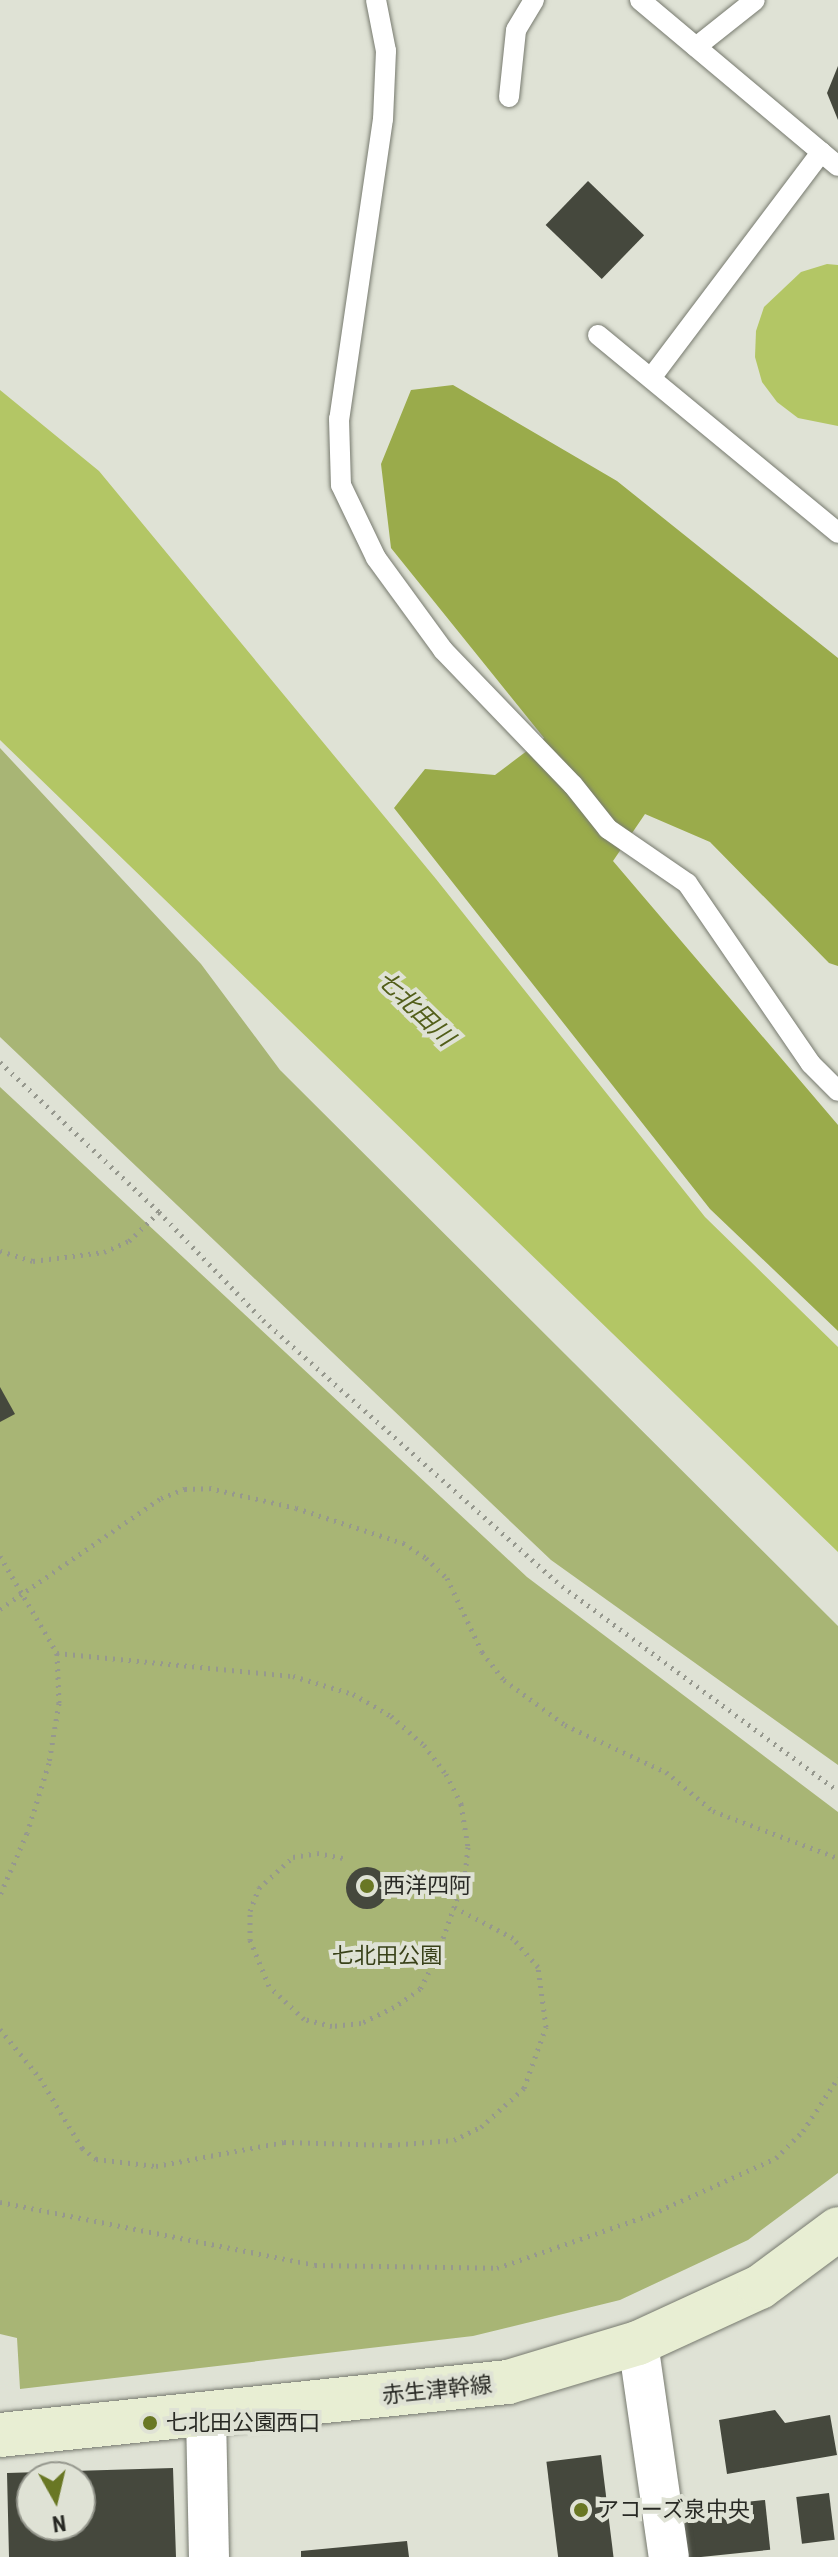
<!DOCTYPE html>
<html>
<head>
<meta charset="utf-8">
<style>
	body { margin:0 }
	#map { position:relative; width:838px; height:2557px; overflow:hidden; background:#dfe2d5; font-family:"Roboto Condensed","Noto Sans JP",sans-serif }
	div>[style] { position:absolute }
	.green>* { inset:0; background:#a8b575 }
	.forest>* { inset:0; background:#9aab4b }
	.water>* { inset:0; background:#b3c665 }
	.building>* { inset:0; background:#45483d; transform-origin:0 0 }
	.round { border-radius:50% }
	.path>* { height:5px; margin-top:-2.5px; transform-origin:0; background:repeating-linear-gradient(90deg,#96988e 0 2px,transparent 0 8px) }
	.roads { filter:drop-shadow(0 0 2px #777a6f) drop-shadow(0 0 2px #777a6f) }
	.lane>* { height:20px; margin:-10px; padding:0 10px; transform-origin:10px; border-radius:10px; background:#fff }
	.street>* { height:40px; margin:-20px; padding:0 20px; transform-origin:20px; border-radius:20px; background:#fff }
	.secondary>* { height:44px; margin:-22px; padding:0 22px; transform-origin:22px; border-radius:22px; background:#e8eed3 }
	.dots>* { width:22px; height:22px; translate:-50% -50%; box-sizing:border-box; border:4px solid #dfe2d5; border-radius:50% }
	span { translate:-50% -50%; white-space:nowrap; text-align:center; line-height:1.15; -webkit-text-stroke:8px #dfe2d5; paint-order:stroke }
	.poi-label { font-size:22px; color:#282924 }
	.left { translate:0 -50%; text-align:left }
	.park-label { font-size:22px; color:#394119 }
	.street-label { font-size:22px; color:#282924 }
	.water-label { font-size:24px; color:#525e19; font-style:italic }
	.north { position:absolute; left:16px; top:2461px; width:80px; height:80px; box-sizing:border-box; background:#dfe2d5; border:2px solid #96988e; border-radius:50%; rotate:172deg; font-size:22px; font-weight:700; line-height:32px; text-align:center; color:#282924 }
	.north::after { content:''; display:block; margin:auto; width:28px; height:36px; background:#697724; clip-path:polygon(50% 0,100% 100%,50% 72%,0 100%) }
</style>
</head>
<body>
<div id="map">
	<div class="green">
		<i style="clip-path:polygon(0 748px,201px 964px,280px 1070px,838px 1626px,838px 1765px,551px 1560px,0 1037px)"></i>
		<i style="clip-path:polygon(0 1087px,527px 1577px,838px 1812px,838px 2173px,748px 2240px,620px 2300px,473px 2336px,20px 2389px,17px 2338px,0 2334px)"></i>
	</div>
	<div class="forest">
		<i style="clip-path:polygon(453px 385px,617px 481px,838px 658px,838px 966px,829px 963px,710px 842px,645px 814px,613px 861px,838px 1125px,838px 1331px,710px 1209px,394px 808px,425px 769px,495px 775px,544px 738px,391px 548px,381px 464px,411px 390px)"></i>
	</div>
	<div class="water">
		<i style="clip-path:polygon(827px 264px,838px 265px,838px 426px,798px 418px,777px 402px,762px 382px,755px 357px,756px 331px,764px 307px,801px 272px)"></i>
		<i style="clip-path:polygon(0 390px,99px 471px,436px 879px,705px 1217px,838px 1347px,838px 1552px,0 740px)"></i>
	</div>
	<div class="building">
		<i style="clip-path:polygon(838px 66px,838px 120px,827px 93px)"></i>
		<i style="left:588px;top:181px;width:78px;height:61px;rotate:44deg"></i>
		<i style="clip-path:polygon(0 1387px,15px 1414px,0 1422px)"></i>
		<i class="round" style="left:346px;top:1867px;width:42px;height:42px"></i>
		<i style="clip-path:polygon(775px 2410px,785px 2423px,830px 2415px,837px 2455px,727px 2474px,719px 2420px)"></i>
		<i style="left:601px;top:2455px;width:103px;height:55px;rotate:83deg"></i>
		<i style="clip-path:polygon(evenodd,173px 2468px,176px 2557px,9px 2557px,7px 2473px,173px 2468px,32px 2477px,80px 2477px,80px 2525px,32px 2525px,32px 2477px)"></i>
		<i style="left:829px;top:2493px;width:47px;height:33px;rotate:83deg"></i>
		<i style="left:765px;top:2500px;width:50px;height:85px;rotate:84deg"></i>
		<i style="clip-path:polygon(407px 2541px,409px 2557px,301px 2557px,301px 2551px)"></i>
	</div>
	<div class="path">
		<i style="left:0;top:1062px;width:219px;rotate:43.3deg"></i>
		<i style="left:159px;top:1212px;width:150px;rotate:46.1deg"></i>
		<i style="left:263px;top:1320px;width:400px;rotate:41.7deg"></i>
		<i style="left:562px;top:1586px;width:344px;rotate:36.6deg"></i>
		<i style="left:0;top:1251px;width:34px;rotate:17deg"></i>
		<i style="left:33px;top:1261px;width:72px;rotate:-7.2deg"></i>
		<i style="left:104px;top:1252px;width:27px;rotate:-24deg"></i>
		<i style="left:129px;top:1241px;width:42px;rotate:-44deg"></i>
		<i style="left:0;top:1556px;width:113px;rotate:59.6deg"></i>
		<i style="left:57px;top:1653px;width:50px;rotate:87.7deg"></i>
		<i style="left:59px;top:1703px;width:61px;rotate:99.5deg"></i>
		<i style="left:49px;top:1763px;width:73px;rotate:107.4deg"></i>
		<i style="left:27px;top:1833px;width:68px;rotate:113.5deg"></i>
		<i style="left:0;top:1609px;width:196px;rotate:-34.6deg"></i>
		<i style="left:161px;top:1498px;width:26px;rotate:-21deg"></i>
		<i style="left:185px;top:1489px;width:24px;rotate:-2deg"></i>
		<i style="left:209px;top:1488px;width:89px;rotate:12.9deg"></i>
		<i style="left:296px;top:1508px;width:113px;rotate:18.1deg"></i>
		<i style="left:403px;top:1543px;width:27px;rotate:33deg"></i>
		<i style="left:426px;top:1558px;width:29px;rotate:44deg"></i>
		<i style="left:447px;top:1578px;width:82px;rotate:64.7deg"></i>
		<i style="left:482px;top:1652px;width:36px;rotate:52deg"></i>
		<i style="left:504px;top:1680px;width:76px;rotate:36.4deg"></i>
		<i style="left:565px;top:1725px;width:111px;rotate:25deg"></i>
		<i style="left:666px;top:1772px;width:61px;rotate:39.7deg"></i>
		<i style="left:713px;top:1811px;width:134px;rotate:20.6deg"></i>
		<i style="left:57px;top:1653px;width:237px;rotate:5.6deg"></i>
		<i style="left:293px;top:1676px;width:63px;rotate:16.7deg"></i>
		<i style="left:353px;top:1694px;width:44px;rotate:30.1deg"></i>
		<i style="left:391px;top:1716px;width:44px;rotate:41.3deg"></i>
		<i style="left:424px;top:1745px;width:36px;rotate:53deg"></i>
		<i style="left:446px;top:1774px;width:34px;rotate:63deg"></i>
		<i style="left:461px;top:1804px;width:44px;rotate:80.8deg"></i>
		<i style="left:468px;top:1847px;width:29px;rotate:96deg"></i>
		<i style="left:465px;top:1876px;width:87px;rotate:109.5deg"></i>
		<i style="left:436px;top:1958px;width:35px;rotate:117deg"></i>
		<i style="left:420px;top:1989px;width:32px;rotate:145deg"></i>
		<i style="left:394px;top:2007px;width:37px;rotate:154deg"></i>
		<i style="left:361px;top:2023px;width:29px;rotate:174deg"></i>
		<i style="left:332px;top:2026px;width:29px;rotate:-166deg"></i>
		<i style="left:304px;top:2019px;width:48px;rotate:-136.7deg"></i>
		<i style="left:269px;top:1986px;width:50px;rotate:-112.4deg"></i>
		<i style="left:250px;top:1940px;width:29px;rotate:-90deg"></i>
		<i style="left:250px;top:1911px;width:25px;rotate:-69deg"></i>
		<i style="left:259px;top:1888px;width:46px;rotate:-42.4deg"></i>
		<i style="left:293px;top:1857px;width:24px;rotate:-9deg"></i>
		<i style="left:317px;top:1853px;width:31px;rotate:11deg"></i>
		<i style="left:0;top:2029px;width:63px;rotate:50.8deg"></i>
		<i style="left:40px;top:2078px;width:82px;rotate:59deg"></i>
		<i style="left:82px;top:2148px;width:18px;rotate:38deg"></i>
		<i style="left:96px;top:2159px;width:60px;rotate:6.7deg"></i>
		<i style="left:156px;top:2166px;width:130px;rotate:-10.6deg"></i>
		<i style="left:284px;top:2142px;width:106px;rotate:1.6deg"></i>
		<i style="left:390px;top:2145px;width:64px;rotate:-4.5deg"></i>
		<i style="left:454px;top:2140px;width:30px;rotate:-26deg"></i>
		<i style="left:481px;top:2127px;width:58px;rotate:-42.2deg"></i>
		<i style="left:524px;top:2088px;width:65px;rotate:-70.2deg"></i>
		<i style="left:546px;top:2027px;width:61px;rotate:-97.6deg"></i>
		<i style="left:538px;top:1967px;width:38px;rotate:-131deg"></i>
		<i style="left:513px;top:1938px;width:67px;rotate:-152.3deg"></i>
		<i style="left:0;top:2202px;width:321px;rotate:11.3deg"></i>
		<i style="left:315px;top:2265px;width:182px;rotate:0.9deg"></i>
		<i style="left:497px;top:2268px;width:164px;rotate:-19.2deg"></i>
		<i style="left:652px;top:2214px;width:136px;rotate:-24.3deg"></i>
		<i style="left:776px;top:2158px;width:38px;rotate:-45deg"></i>
		<i style="left:803px;top:2131px;width:64px;rotate:-56.6deg"></i>
	</div>
	<div class="roads">
		<div class="lane">
			<i style="left:376px;top:0;width:52px;rotate:78.9deg"></i>
			<i style="left:386px;top:51px;width:68px;rotate:92.5deg"></i>
			<i style="left:383px;top:119px;width:303px;rotate:98.3deg"></i>
			<i style="left:339px;top:419px;width:66px;rotate:88.3deg"></i>
			<i style="left:341px;top:485px;width:81px;rotate:64.4deg"></i>
			<i style="left:376px;top:558px;width:114px;rotate:53.9deg"></i>
			<i style="left:443px;top:650px;width:187px;rotate:46.1deg"></i>
			<i style="left:573px;top:785px;width:56px;rotate:51.5deg"></i>
			<i style="left:608px;top:829px;width:96px;rotate:34.4deg"></i>
			<i style="left:687px;top:883px;width:219px;rotate:55.6deg"></i>
			<i style="left:811px;top:1064px;width:38px;rotate:45deg"></i>
			<i style="left:640px;top:0;width:258px;rotate:40deg"></i>
			<i style="left:696px;top:47px;width:75px;rotate:-38.5deg"></i>
			<i style="left:509px;top:97px;width:67px;rotate:-84deg"></i>
			<i style="left:516px;top:30px;width:35px;rotate:-59deg"></i>
			<i style="left:598px;top:335px;width:311px;rotate:39.5deg"></i>
			<i style="left:651px;top:378px;width:283px;rotate:-53deg"></i>
		</div>
		<div class="street">
			<i style="left:638px;top:2343px;width:216px;rotate:81.8deg"></i>
			<i style="left:206px;top:2415px;width:142px;rotate:88.8deg"></i>
		</div>
		<div class="secondary">
			<i style="left:0;top:2435px;width:511px;rotate:-5.96deg"></i>
			<i style="left:508px;top:2382px;width:136px;rotate:-16.7deg"></i>
			<i style="left:638px;top:2343px;width:134px;rotate:-24.7deg"></i>
			<i style="left:760px;top:2287px;width:97px;rotate:-36.6deg"></i>
		</div>
	</div>
	<div class="dots">
		<i style="left:367px;top:1886px;background:#697724"></i>
		<i style="left:150px;top:2423px;background:#697724"></i>
		<i style="left:581px;top:2510px;background:#697724"></i>
	</div>
	<div class="poi-label">
		<span class="left" style="left:383px;top:1886px">西洋四阿</span>
		<span class="left" style="left:166px;top:2423px">七北田公園西口</span>
		<span class="left" style="left:597px;top:2510px">アコーズ泉中央</span>
	</div>
	<div class="park-label">
		<span style="left:387px;top:1956px">七北田公園</span>
	</div>
	<div class="street-label">
		<span style="left:437px;top:2390px;rotate:-6deg">赤生津幹線</span>
	</div>
	<div class="water-label">
		<span style="left:415px;top:1009px;rotate:44deg">七北田川</span>
	</div>
	<div class="north">N</div>
</div>
</body>
</html>
